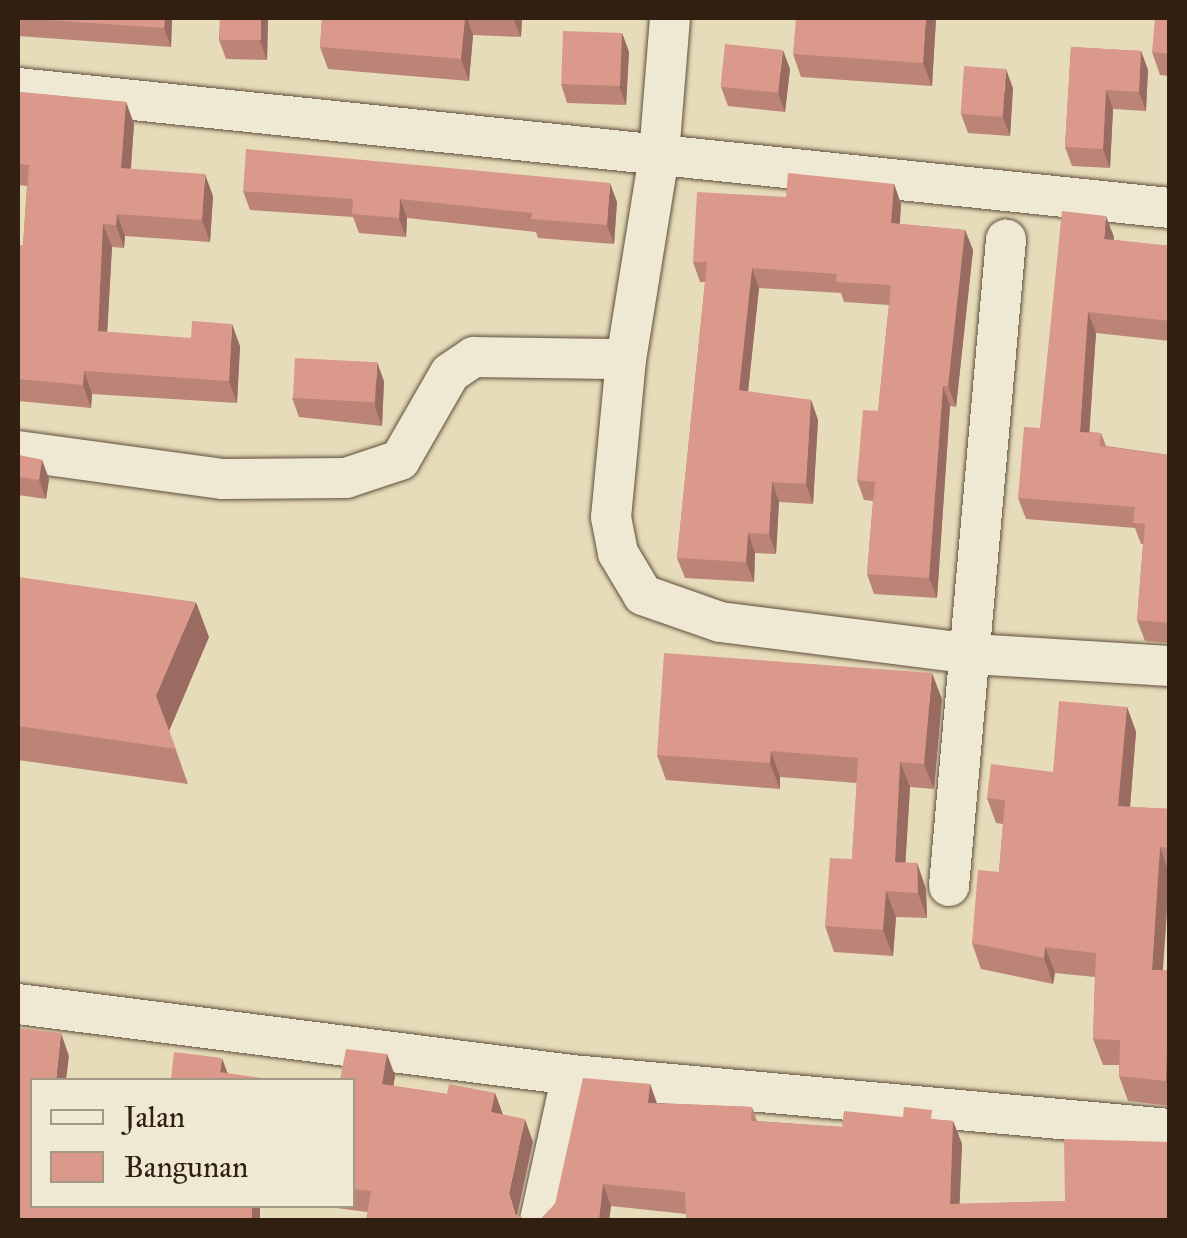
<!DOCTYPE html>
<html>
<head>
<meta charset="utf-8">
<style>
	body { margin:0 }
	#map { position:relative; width:1187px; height:1238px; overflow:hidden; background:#e7dcb9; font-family:"IM FELL Great Primer",serif }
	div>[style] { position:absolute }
	.roads { filter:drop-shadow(0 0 2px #5e4f3c) drop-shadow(0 0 2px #5e4f3c) }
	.street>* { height:40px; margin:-20px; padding:0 20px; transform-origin:20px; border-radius:20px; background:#efe8d2 }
	.wall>* { inset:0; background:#bb8477 }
	.shaded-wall>* { inset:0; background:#996b61; transform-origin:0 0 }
	.building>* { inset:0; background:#da998a; transform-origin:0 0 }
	span { translate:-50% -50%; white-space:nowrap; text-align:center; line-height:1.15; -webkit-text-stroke:10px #efe8d2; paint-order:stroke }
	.frame { position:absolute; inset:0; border:20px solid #312012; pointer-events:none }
	.legend { position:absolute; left:30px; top:1078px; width:325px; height:130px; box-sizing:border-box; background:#efe8d2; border:2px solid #a39885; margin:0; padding:12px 18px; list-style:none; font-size:30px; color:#312012 }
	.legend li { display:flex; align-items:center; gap:20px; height:50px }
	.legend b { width:50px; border:2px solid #a39885 }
</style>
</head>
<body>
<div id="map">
	<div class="roads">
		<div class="street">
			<i style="left:670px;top:18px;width:138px;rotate:94.6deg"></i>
			<i style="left:659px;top:156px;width:206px;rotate:99.2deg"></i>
			<i style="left:626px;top:359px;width:159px;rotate:95.4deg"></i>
			<i style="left:611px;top:517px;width:37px;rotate:79deg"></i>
			<i style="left:618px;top:553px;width:49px;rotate:59.2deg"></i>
			<i style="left:643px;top:595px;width:82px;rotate:19.3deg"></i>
			<i style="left:720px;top:622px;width:254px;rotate:7.2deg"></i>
			<i style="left:972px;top:654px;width:198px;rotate:3.5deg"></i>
			<i style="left:18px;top:88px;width:1158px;rotate:5.95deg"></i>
			<i style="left:18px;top:451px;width:207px;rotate:7.8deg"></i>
			<i style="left:223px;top:479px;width:123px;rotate:-0.5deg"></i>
			<i style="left:346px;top:478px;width:57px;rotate:-18.4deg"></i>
			<i style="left:400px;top:460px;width:100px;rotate:-60.1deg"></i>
			<i style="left:450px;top:373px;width:29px;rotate:-34deg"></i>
			<i style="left:474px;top:357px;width:152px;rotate:0.8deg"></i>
			<i style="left:949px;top:886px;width:649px;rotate:-84.96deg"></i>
			<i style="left:18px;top:1004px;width:559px;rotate:7.3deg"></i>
			<i style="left:572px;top:1075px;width:600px;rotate:5.16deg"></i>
			<i style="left:540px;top:1220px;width:148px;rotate:-77.6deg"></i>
		</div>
	</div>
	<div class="wall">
		<i style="clip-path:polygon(18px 18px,172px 18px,171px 47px,18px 36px)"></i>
		<i style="clip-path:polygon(220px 18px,268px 18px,267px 60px,226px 59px,219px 40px)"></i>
		<i style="clip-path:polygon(322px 18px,522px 18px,521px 37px,473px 35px,469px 81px,328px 69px,320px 47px)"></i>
		<i style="clip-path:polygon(936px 18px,932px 86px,801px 77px,793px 54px)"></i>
		<i style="clip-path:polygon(1042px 18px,1088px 18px,1088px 20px)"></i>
		<i style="clip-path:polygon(1170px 18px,1170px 76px,1160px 75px,1152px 52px)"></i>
		<i style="clip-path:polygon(622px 33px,629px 52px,626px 105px,567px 103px,561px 84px)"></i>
		<i style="clip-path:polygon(1071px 47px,1141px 51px,1148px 70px,1146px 111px,1113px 109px,1110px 168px,1072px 166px,1065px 147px)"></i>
		<i style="clip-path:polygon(790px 69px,785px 112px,728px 106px,721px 87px)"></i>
		<i style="clip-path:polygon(1013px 88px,1010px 136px,968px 133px,961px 114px)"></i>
		<i style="clip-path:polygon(18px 92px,126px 102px,134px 124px,131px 169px,213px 196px,210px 242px,125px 236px,124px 248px,112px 247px,107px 332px,240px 346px,237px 403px,92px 394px,91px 408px,18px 401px,18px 245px,23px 245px,27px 186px,18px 185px)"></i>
		<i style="clip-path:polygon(894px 184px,901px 204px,900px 224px,965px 230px,973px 250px,956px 407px,950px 406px,937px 598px,874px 594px,867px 574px,873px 501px,864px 500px,857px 480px,878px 411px,889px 305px,844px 302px,841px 293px,759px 288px,748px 392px,811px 400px,818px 420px,813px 504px,779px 502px,776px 554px,755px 553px,754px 582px,685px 578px,677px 558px,705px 282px,700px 282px,693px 262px,786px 197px)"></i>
		<i style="clip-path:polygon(243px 191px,617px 202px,614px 244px,538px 238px,536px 232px,407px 218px,406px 237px,359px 233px,353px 217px,250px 210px)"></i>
		<i style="clip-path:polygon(1114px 237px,1113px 240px,1170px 246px,1170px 341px,1096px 333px,1089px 432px,1101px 433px,1106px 446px,1170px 455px,1170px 643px,1145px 641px,1137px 620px,1143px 544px,1141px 544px,1135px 528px,1026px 519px,1018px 498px,1040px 428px)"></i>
		<i style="clip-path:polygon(384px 381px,382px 426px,299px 417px,292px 398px)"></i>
		<i style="clip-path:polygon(18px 455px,42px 460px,49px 479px,46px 499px,18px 495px)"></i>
		<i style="clip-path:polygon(18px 577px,209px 637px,169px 731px,188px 784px,18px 760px)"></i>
		<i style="clip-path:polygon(942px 699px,934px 789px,910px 787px,905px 863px,917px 863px,926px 889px,927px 918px,896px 917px,893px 956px,834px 952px,825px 926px,852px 859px,857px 783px,780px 777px,780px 789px,666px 780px,657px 755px)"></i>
		<i style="clip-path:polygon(1127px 707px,1136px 732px,1130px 807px,1170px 809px,1170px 873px,1163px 970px,1170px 972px,1170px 1106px,1128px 1101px,1119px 1076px,1119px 1065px,1103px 1065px,1093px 1039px,1095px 977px,1055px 973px,1053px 984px,981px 969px,972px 943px,999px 872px,1003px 824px,996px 823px,987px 798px,1053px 772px)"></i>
		<i style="clip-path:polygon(387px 1054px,395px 1076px,393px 1086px,447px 1094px,495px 1093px,503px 1115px,533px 1142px,367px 1212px,321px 1206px,352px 1206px,352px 1080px)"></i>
		<i style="clip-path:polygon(650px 1084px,657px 1103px,752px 1107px,757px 1121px,842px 1127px,903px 1117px,953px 1121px,962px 1144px,959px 1204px,1065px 1201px,1170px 1220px,686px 1214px,611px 1206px,609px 1220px,532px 1220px,540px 1220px,555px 1204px)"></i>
	</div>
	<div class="shaded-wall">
		<i style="clip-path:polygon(165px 18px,172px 18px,171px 47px,164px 28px)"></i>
		<i style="clip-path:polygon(261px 18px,268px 18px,267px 60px,260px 41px)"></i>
		<i style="clip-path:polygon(465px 18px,467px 18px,473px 35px,469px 81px,461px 59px)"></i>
		<i style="clip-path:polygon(513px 18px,522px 18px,521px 37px)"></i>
		<i style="clip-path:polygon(926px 18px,936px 18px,932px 86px,923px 63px)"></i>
		<i style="clip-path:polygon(622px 33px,629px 52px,626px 105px,619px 86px)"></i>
		<i style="clip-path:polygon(783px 50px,790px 69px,785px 112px,778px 93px)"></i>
		<i style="clip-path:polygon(1141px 51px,1148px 70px,1146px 111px,1139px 92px)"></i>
		<i style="clip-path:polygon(1006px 69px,1013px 88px,1010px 136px,1003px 117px)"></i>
		<i style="clip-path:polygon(1106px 90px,1113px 109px,1110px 168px,1103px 149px)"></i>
		<i style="clip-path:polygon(126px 102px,134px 124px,129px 190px,121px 168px)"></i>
		<i style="clip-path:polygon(205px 174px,213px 196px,210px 242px,202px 220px)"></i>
		<i style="clip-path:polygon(610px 183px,617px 202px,614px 244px,607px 225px)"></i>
		<i style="clip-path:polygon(894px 184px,901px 204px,898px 243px,891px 223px)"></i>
		<i style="clip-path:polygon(400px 199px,407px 218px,406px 237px,399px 218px)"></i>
		<i style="clip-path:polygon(117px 214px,125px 236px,124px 248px,116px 225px)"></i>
		<i style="clip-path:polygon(1106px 216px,1114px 237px,1111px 260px,1104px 239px)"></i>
		<i style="clip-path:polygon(103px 224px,112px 247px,106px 354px,98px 331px)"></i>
		<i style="clip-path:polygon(965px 230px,973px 250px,956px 407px,948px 386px)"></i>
		<i style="clip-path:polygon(752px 268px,759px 288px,746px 410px,739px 390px)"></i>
		<i style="clip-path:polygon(1088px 312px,1096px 333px,1088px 453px,1080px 432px)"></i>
		<i style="clip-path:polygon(232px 324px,240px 346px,237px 403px,229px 381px)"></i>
		<i style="clip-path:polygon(377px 362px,384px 381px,382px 426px,375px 407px)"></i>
		<i style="clip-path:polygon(84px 371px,92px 394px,91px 408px,83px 385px)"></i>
		<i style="clip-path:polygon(943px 386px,950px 406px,937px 598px,929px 578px)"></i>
		<i style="clip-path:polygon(811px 400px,818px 420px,813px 504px,806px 484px)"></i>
		<i style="clip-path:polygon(42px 460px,49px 479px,46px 499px,39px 480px)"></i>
		<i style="clip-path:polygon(772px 482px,779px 502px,776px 554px,769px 534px)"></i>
		<i style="clip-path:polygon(748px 533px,755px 553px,754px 582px,746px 562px)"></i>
		<i style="clip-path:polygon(196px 602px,209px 637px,169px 731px,188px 784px,156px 696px)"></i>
		<i style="clip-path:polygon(932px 673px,942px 699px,934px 789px,924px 764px)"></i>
		<i style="clip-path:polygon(1127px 707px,1136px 732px,1128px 832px,1118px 806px)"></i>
		<i style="clip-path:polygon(771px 751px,780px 777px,780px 789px,770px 763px)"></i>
		<i style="clip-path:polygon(900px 762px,910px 787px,904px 888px,895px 862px)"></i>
		<i style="clip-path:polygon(1160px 847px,1169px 873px,1161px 996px,1152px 970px)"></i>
		<i style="clip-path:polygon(917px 863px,926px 889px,927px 918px,918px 893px)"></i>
		<i style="clip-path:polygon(886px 891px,896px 917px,893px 956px,883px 930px)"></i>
		<i style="clip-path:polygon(1045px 947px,1055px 973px,1053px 984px,1044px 958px)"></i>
		<i style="clip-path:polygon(1170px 972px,1170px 1091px,1166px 1081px)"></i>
		<i style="clip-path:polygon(61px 1033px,69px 1056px,66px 1080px,56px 1080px)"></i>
		<i style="clip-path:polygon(387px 1054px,395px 1076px,390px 1107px,382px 1084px)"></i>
		<i style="clip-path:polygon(222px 1058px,230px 1080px,220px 1072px)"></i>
		<i style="clip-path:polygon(650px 1084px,658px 1107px,648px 1103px)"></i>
		<i style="clip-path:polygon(495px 1093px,503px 1115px,491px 1112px)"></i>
		<i style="clip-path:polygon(525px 1119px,533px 1142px,517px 1216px,517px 1220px,509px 1193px)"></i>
		<i style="clip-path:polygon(953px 1121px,962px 1144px,959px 1220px,950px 1204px)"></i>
		<i style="clip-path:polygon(603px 1184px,611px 1206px,609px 1220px,599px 1220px)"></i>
		<i style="left:252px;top:1206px;width:8px;height:14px"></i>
	</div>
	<div class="building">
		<i style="clip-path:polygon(19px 18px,165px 18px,164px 28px)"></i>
		<i style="left:220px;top:18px;width:41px;height:22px"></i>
		<i style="clip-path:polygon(322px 18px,465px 18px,461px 59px,320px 47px)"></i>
		<i style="clip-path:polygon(796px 18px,926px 18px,923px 63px,793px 54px)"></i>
		<i style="clip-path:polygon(1155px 18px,1170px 18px,1170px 54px,1152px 52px)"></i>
		<i style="left:563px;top:31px;width:59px;height:53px;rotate:2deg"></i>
		<i style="left:725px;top:44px;width:58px;height:43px;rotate:6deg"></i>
		<i style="clip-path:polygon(1071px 47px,1141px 51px,1139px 92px,1106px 90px,1103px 149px,1065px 147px)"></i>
		<i style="left:964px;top:66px;width:42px;height:48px;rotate:4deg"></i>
		<i style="clip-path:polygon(18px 92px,126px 102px,121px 168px,205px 174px,202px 220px,117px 214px,116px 225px,103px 224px,98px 331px,191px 338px,192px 321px,232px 324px,229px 381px,84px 371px,83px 385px,18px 379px,18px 245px,23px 245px,29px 165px,18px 164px)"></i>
		<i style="clip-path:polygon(246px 149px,610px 183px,607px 225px,531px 219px,532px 213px,400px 199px,399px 218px,352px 214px,353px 199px,243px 191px)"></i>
		<i style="clip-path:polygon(788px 173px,894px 184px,891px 223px,965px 230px,948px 386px,943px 386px,929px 578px,867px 574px,875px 482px,857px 480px,863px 410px,878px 411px,891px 285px,836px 282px,837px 274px,752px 268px,739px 390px,811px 400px,806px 484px,772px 482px,769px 534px,748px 533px,746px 562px,677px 558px,707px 262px,693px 262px,697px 192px,786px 197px)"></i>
		<i style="clip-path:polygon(1062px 211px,1106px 216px,1104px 239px,1170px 246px,1170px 321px,1088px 312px,1080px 432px,1101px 433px,1100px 446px,1170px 455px,1169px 623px,1137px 620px,1145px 524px,1133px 523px,1135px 507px,1018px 498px,1024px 427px,1040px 428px)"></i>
		<i style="left:295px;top:358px;width:82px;height:40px;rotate:3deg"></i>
		<i style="clip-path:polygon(18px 455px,42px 460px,39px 480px,18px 477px)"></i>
		<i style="clip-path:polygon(18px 577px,196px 602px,156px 696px,176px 749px,18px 726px)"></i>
		<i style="clip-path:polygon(664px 653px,932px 673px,924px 764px,900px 762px,895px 862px,917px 863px,918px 893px,886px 891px,883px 930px,825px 926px,830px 858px,852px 859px,858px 758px,771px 751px,770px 763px,657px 755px)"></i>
		<i style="clip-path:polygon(1059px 701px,1127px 707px,1118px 806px,1170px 809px,1170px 848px,1160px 847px,1152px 970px,1169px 970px,1166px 1081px,1119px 1076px,1120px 1040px,1093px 1039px,1096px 953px,1045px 947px,1044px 958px,972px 943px,978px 870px,999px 872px,1005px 800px,987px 798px,991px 764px,1053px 772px)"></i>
		<i style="clip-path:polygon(18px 1028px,61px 1033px,56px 1080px,32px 1080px,32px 1206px,252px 1206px,252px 1220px,18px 1220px)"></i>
		<i style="clip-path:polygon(346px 1049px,387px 1054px,382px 1084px,447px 1094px,449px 1084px,495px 1093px,491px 1112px,525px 1119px,509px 1193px,515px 1214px,527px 1220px,366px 1220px,371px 1191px,352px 1189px,352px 1080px,340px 1080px)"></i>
		<i style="clip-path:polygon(174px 1052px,222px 1058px,220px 1072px,275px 1080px,171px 1080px)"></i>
		<i style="clip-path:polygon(583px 1078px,650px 1084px,648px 1103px,752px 1107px,751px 1121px,842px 1127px,844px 1111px,903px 1117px,904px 1107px,932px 1110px,931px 1119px,953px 1121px,950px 1204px,1065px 1201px,1064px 1139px,1170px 1142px,1170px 1220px,686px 1220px,685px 1192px,603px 1184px,599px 1220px,532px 1220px,540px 1220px,555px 1204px)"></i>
	</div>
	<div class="frame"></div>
	<ul class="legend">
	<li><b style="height:12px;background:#efe8d2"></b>Jalan</li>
	<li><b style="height:28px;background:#da998a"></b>Bangunan</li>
	</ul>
</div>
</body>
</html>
